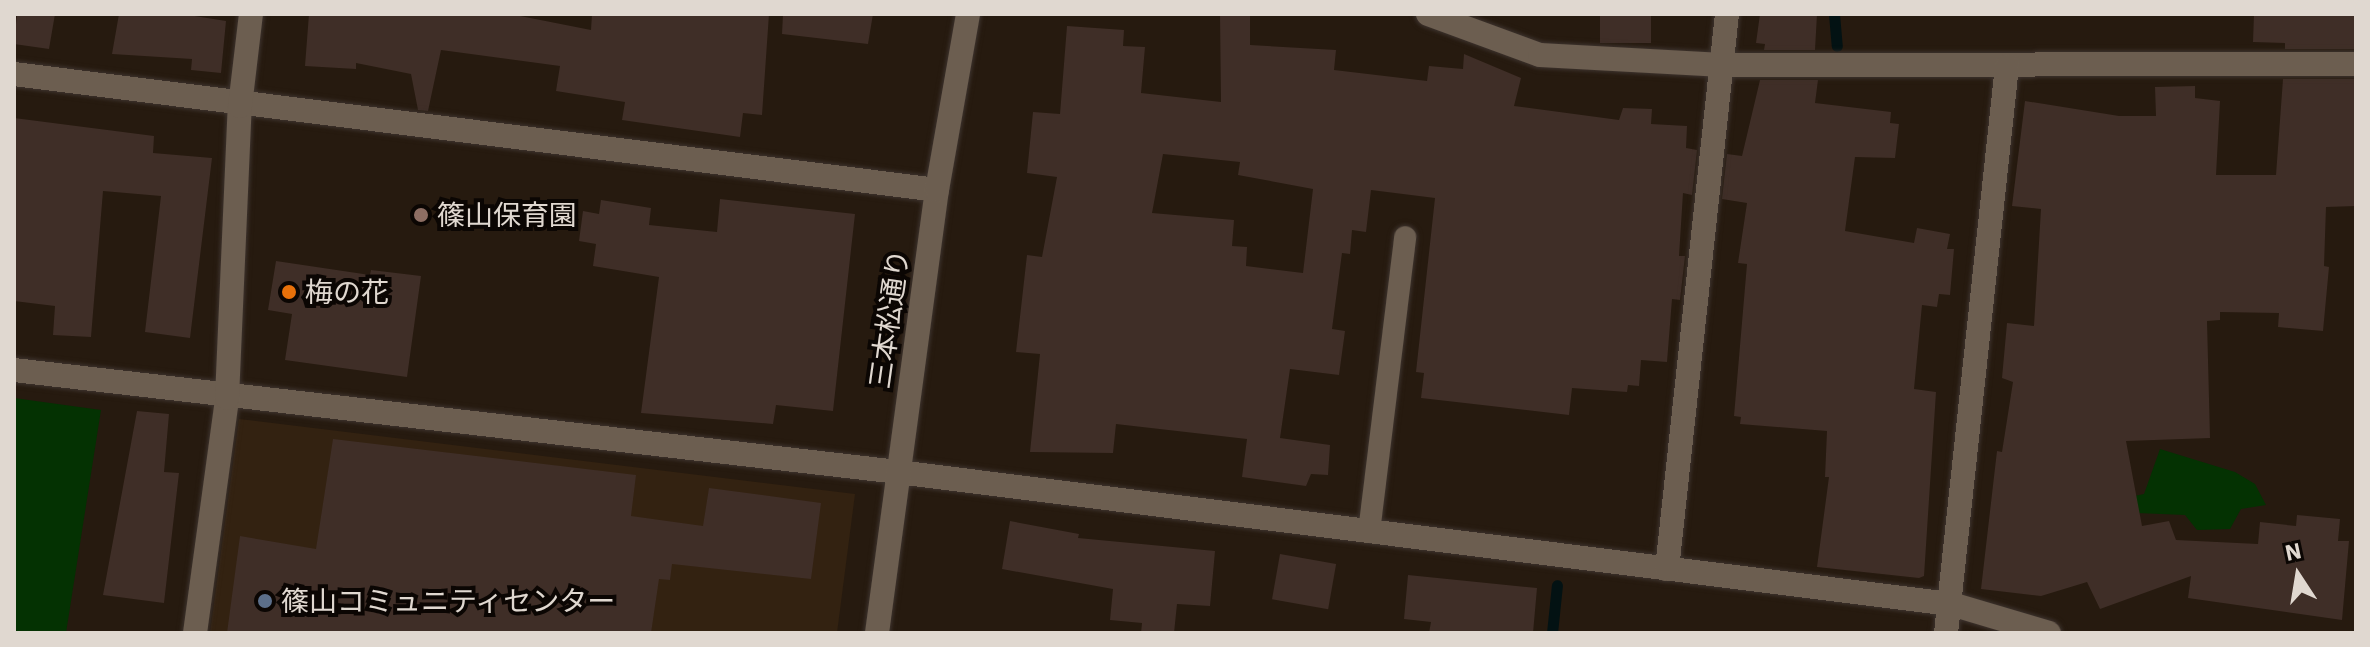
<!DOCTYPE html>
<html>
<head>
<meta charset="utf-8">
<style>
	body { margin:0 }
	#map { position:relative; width:2370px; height:647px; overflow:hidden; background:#261a0f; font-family:"IBM Plex Sans","Noto Sans JP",sans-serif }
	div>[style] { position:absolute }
	.built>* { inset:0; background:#321 }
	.green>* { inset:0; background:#043202 }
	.stream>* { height:11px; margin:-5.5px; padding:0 5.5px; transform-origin:5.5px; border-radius:5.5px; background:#031213 }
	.building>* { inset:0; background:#3f2e27; transform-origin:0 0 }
	.roads { filter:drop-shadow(0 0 2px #3d332e) drop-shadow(0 0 2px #3d332e) }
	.lane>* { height:22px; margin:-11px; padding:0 11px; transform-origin:11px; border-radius:11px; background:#6c5e50 }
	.street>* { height:24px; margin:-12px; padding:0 12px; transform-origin:12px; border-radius:12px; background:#6c5e50 }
	.secondary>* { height:24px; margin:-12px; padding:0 12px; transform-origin:12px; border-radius:12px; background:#6c5e50 }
	.dots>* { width:22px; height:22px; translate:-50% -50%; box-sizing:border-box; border:4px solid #0b0603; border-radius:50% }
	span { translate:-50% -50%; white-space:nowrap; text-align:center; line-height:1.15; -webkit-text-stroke:8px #0b0603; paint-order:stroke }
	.poi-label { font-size:28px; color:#e0d8d0 }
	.left { translate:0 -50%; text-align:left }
	.street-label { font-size:28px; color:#e0d8d0 }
	.frame { position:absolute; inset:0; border:16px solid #e0d8d0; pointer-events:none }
	.north { position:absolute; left:2258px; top:535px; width:80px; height:80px; -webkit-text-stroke:6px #0b0603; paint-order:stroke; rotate:348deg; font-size:22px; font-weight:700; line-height:32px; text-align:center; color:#e0d8d0 }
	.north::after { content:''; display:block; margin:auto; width:28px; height:36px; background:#e0d8d0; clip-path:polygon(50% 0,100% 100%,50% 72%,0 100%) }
</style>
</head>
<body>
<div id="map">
	<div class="built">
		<i style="clip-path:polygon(239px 419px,855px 494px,837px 633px,210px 633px)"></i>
	</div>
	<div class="green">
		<i style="clip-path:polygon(14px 398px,101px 410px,66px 633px,14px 633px)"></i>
		<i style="clip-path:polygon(2160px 449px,2235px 472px,2255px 484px,2266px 505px,2241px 509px,2230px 529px,2197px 530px,2185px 515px,2065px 510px,2144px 494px)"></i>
	</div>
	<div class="stream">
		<i style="left:1834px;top:14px;width:32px;rotate:85deg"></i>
		<i style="left:1552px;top:633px;width:48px;rotate:-84.1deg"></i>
	</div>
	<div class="building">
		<i style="clip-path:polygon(17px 14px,55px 14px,49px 49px,14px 44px)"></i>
		<i style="clip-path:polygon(119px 14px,182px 14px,226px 21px,221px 73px,191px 70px,192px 59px,112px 54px)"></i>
		<i style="clip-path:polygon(309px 14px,510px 14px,591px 30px,592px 14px,769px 14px,762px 115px,743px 113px,740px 137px,622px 120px,625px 102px,556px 91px,560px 66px,441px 50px,428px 111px,418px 110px,411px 74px,356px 63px,356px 69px,305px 66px)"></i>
		<i style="clip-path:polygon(783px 14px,873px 14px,868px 44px,782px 34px)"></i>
		<i style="clip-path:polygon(evenodd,1220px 14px,1250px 14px,1250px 45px,1336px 50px,1334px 70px,1427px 81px,1429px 66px,1463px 69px,1464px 54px,1521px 78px,1514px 106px,1619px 120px,1623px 108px,1652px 109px,1651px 124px,1687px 126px,1686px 148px,1697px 150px,1692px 195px,1683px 193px,1679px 256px,1685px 256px,1680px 300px,1672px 299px,1667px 362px,1641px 360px,1639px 386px,1628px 385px,1627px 392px,1572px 388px,1569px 415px,1421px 398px,1424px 373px,1416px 372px,1435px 198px,1371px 190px,1366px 232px,1352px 230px,1350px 254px,1342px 253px,1332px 329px,1345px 331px,1339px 375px,1290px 369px,1280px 438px,1330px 445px,1328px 475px,1311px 474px,1306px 486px,1242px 477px,1247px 439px,1116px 424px,1113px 453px,1030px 452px,1040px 354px,1016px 352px,1027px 255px,1042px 257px,1057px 177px,1027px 173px,1033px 112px,1060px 114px,1067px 26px,1124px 30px,1123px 46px,1145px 47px,1141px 93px,1221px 102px,1220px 14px,1163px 154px,1240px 162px,1238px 175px,1313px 189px,1303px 273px,1246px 266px,1247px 247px,1232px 246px,1234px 220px,1152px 213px,1163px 154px)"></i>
		<i style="left:1600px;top:14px;width:51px;height:29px"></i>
		<i style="clip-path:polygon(1760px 14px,1817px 14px,1815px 50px,1764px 50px,1765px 44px,1756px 43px)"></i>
		<i style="clip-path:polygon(2254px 14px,2356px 14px,2356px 49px,2285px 49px,2285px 43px,2253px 42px)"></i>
		<i style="clip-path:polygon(2283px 79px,2356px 79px,2356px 206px,2326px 207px,2324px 266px,2329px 267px,2323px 331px,2278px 327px,2279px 313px,2220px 312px,2220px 320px,2207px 321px,2210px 438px,2126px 441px,2142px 526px,2169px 521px,2176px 540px,2258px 544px,2260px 522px,2296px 526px,2297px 515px,2340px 519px,2338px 541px,2349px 541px,2342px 620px,2188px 598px,2191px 576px,2100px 609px,2087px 582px,2041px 596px,1981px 589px,1997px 451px,2002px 452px,2013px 382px,2002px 378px,2007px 323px,2034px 326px,2041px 209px,2012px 206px,2025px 101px,2119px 116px,2156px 116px,2155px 87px,2195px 86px,2195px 98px,2220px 101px,2216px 175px,2276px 175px)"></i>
		<i style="clip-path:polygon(1760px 80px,1818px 80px,1815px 103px,1891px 112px,1890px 123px,1899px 124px,1895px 158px,1855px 157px,1845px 231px,1914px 243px,1917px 228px,1950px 234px,1947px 249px,1954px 249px,1950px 295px,1939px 294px,1937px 307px,1922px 305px,1914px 389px,1936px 392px,1924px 576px,1919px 578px,1817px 567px,1829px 477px,1825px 477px,1827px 431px,1740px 424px,1741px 417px,1734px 416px,1747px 264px,1738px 263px,1747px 203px,1722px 199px,1727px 154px,1742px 156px)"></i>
		<i style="clip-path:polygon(14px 118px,154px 136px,153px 153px,212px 158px,190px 338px,145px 332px,161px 196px,103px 191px,91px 337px,53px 335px,55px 306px,14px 301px)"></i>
		<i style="clip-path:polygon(720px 199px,855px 214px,833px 411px,776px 405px,773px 424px,641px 413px,659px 277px,593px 266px,596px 244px,579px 241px,583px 211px,599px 214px,601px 200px,651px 208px,649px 225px,717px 232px)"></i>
		<i style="clip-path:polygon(276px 261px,370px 275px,371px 270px,421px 276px,407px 377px,285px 360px,292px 314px,268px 310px)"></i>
		<i style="clip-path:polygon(137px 411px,169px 414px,164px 472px,179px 473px,164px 603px,103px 595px)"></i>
		<i style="clip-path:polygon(333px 439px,636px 475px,631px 516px,703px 526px,709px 488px,821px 503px,811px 579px,672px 564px,670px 580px,659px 579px,651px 633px,227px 633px,240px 536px,316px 549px)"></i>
		<i style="clip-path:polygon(1010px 521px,1079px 534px,1078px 538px,1215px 551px,1210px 606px,1177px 604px,1174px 633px,1141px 633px,1142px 623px,1110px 620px,1113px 589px,1002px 569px)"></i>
		<i style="left:1280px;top:554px;width:57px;height:46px;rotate:10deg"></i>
		<i style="clip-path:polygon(1408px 575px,1537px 588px,1533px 633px,1429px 633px,1431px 622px,1404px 619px)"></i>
	</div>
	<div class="roads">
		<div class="lane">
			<i style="left:1369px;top:532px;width:297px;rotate:-83deg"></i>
		</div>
		<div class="street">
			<i style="left:1428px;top:14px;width:119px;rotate:20.1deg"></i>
			<i style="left:1540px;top:55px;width:183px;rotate:3.1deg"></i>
			<i style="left:1723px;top:65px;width:633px;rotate:-0.09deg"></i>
			<i style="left:14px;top:74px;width:930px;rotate:7.16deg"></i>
			<i style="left:14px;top:370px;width:890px;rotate:6.58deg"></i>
			<i style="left:898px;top:472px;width:1061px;rotate:7.15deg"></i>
			<i style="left:1951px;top:604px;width:102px;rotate:16.5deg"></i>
			<i style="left:1667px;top:569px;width:558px;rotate:-83.83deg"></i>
			<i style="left:195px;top:633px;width:237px;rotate:-82.2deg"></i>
			<i style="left:227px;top:398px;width:292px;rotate:-87.5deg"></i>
			<i style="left:240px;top:106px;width:93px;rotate:-83.2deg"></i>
			<i style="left:1946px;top:633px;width:570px;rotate:-83.86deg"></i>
		</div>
		<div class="secondary">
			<i style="left:877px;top:633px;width:447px;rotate:-82.3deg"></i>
			<i style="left:937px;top:190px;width:179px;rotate:-80deg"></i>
		</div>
	</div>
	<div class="dots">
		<i style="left:421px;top:215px;background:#8d6e63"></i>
		<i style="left:289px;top:292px;background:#e8710a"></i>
		<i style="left:265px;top:601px;background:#5c6f8a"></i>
	</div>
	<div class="poi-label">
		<span class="left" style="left:437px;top:215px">篠山保育園</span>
		<span class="left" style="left:305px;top:292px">梅の花</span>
		<span class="left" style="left:281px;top:601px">篠山コミュニティセンター</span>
	</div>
	<div class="street-label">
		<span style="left:889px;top:319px;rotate:-82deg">三本松通り</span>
	</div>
	<div class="frame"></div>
	<div class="north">N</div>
</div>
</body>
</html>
